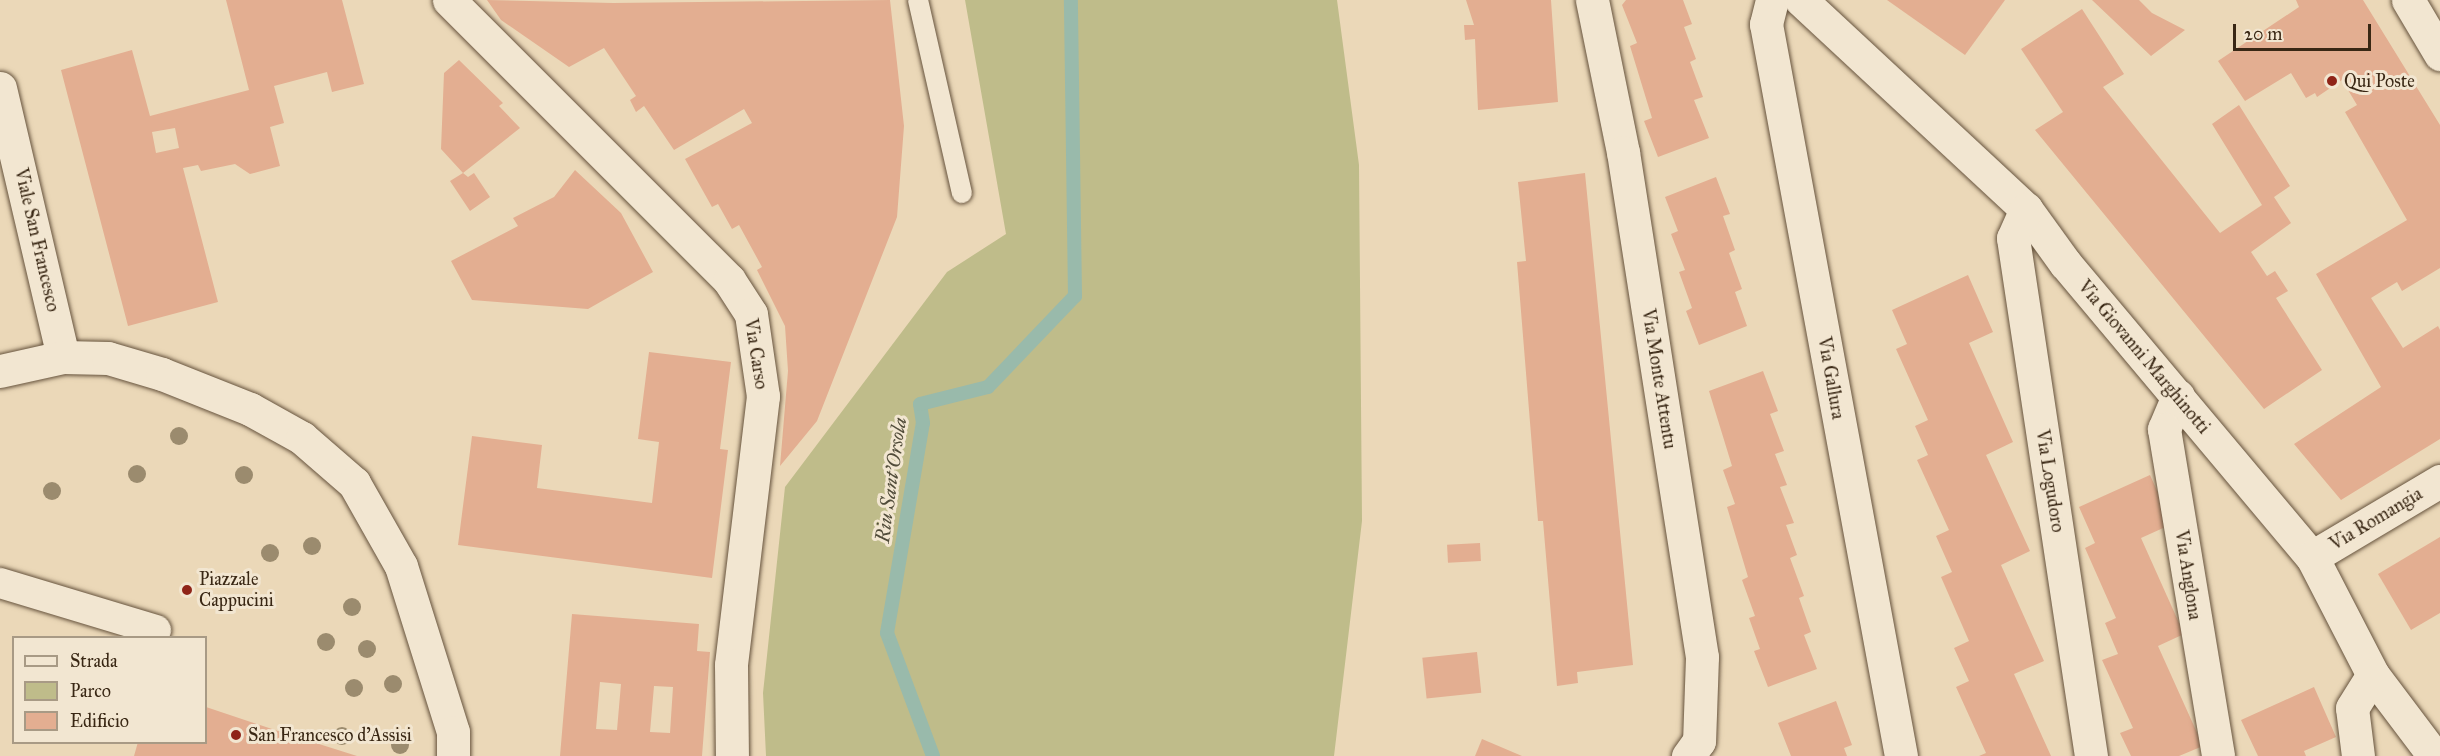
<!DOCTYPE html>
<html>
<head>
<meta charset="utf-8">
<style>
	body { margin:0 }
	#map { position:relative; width:2440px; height:756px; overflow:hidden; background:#ebd8b8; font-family:"IM FELL Great Primer",serif }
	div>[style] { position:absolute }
	.green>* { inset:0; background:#bfbc8a }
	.stream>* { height:14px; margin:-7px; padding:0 7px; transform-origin:7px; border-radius:7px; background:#99baab }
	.building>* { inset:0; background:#e3ae91; transform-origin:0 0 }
	.roads { filter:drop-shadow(0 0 2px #66533d) drop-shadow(0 0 2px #66533d) }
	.service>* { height:20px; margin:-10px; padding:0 10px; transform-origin:10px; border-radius:10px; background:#f2e6d1 }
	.pedestrian>* { height:30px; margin:-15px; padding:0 15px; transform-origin:15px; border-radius:15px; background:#f2e6d1 }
	.minor>* { height:33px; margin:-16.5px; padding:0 16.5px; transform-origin:16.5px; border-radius:16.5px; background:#f2e6d1 }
	.tertiary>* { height:33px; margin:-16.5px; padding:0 16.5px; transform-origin:16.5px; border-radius:16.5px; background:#f2e6d1 }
	.trees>* { width:18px; height:18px; margin:-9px; border-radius:50%; background:#9b8b6e }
	.dots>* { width:16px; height:16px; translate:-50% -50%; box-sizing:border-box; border:3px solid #f2e6d1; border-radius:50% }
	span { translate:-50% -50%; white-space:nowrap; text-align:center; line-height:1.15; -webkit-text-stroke:6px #f2e6d1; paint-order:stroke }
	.poi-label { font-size:18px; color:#392714 }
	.left { translate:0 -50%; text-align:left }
	.street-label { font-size:18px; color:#392714 }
	.water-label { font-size:20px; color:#514c3a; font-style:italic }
	.legend { position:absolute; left:12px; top:636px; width:195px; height:108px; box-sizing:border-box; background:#f2e6d1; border:2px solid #a89a85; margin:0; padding:8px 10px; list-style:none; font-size:18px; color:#392714 }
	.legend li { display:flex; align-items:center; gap:12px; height:30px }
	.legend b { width:30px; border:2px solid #a89a85 }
	.scale { position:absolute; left:2233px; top:24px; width:138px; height:27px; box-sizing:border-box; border:3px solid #392714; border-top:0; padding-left:8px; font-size:18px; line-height:21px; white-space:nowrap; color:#392714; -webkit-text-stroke:4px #f2e6d1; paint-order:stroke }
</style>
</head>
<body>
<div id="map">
	<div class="green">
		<i style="clip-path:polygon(965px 0,1337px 0,1359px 165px,1362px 521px,1334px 756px,766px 756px,763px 693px,785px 487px,947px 272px,1006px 234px)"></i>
	</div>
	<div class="stream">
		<i style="left:933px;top:756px;width:131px;rotate:-110.5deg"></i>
		<i style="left:887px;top:633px;width:213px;rotate:-80.3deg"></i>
		<i style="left:923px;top:423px;width:19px;rotate:-99deg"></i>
		<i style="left:920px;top:404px;width:70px;rotate:-14deg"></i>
		<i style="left:988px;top:387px;width:126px;rotate:-46.3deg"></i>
		<i style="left:1075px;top:296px;width:296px;rotate:-90.8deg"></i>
	</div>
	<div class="building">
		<i style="clip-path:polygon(evenodd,226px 0,342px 0,364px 84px,332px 92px,327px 72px,274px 86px,284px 123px,270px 127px,280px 166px,250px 174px,235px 164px,201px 171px,198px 165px,183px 168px,218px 302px,128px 326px,61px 70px,132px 50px,150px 116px,249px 90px,226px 0,175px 128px,179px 148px,156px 153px,152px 132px,175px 128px)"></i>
		<i style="clip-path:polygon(487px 0,613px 3px,890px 0,904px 126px,897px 217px,817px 421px,780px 466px,788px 371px,785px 326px,757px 270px,762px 267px,739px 225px,732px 229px,718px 204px,712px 207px,685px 159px,752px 123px,744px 109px,674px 150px,644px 106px,636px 112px,630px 100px,636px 96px,604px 48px,569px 67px,501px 20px)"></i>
		<i style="clip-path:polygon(1466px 0,1551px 0,1558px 102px,1478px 110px,1475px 39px,1465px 40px,1464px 25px,1474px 25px)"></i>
		<i style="clip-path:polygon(1626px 0,1683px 0,1692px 24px,1684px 27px,1696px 59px,1690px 62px,1703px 97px,1694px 100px,1709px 138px,1658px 157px,1644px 121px,1652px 118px,1630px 46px,1637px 43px,1622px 5px)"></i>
		<i style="clip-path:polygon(1887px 0,2005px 0,1965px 55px)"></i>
		<i style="clip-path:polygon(2092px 0,2139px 0,2152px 13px,2185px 30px,2151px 56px)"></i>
		<i style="clip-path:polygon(2296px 0,2363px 0,2440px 125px,2440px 268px,2402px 291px,2397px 282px,2371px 298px,2403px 348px,2438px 326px,2440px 330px,2440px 439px,2341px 500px,2294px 444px,2381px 387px,2316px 274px,2407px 220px,2345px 112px,2357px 105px,2342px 80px,2317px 97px,2315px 93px,2306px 98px,2291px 73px,2245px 101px,2218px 61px,2299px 7px)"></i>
		<i style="clip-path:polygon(2082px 9px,2124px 74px,2103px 87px,2220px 233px,2262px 205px,2212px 124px,2239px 105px,2290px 186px,2274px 197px,2291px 223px,2251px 252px,2267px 276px,2275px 271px,2288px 291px,2276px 298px,2322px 370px,2264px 409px,2035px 130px,2063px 112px,2021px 49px)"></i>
		<i style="clip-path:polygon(459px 60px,503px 103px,499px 106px,520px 128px,463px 173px,441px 149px,444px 73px)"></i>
		<i style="clip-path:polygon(575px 170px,621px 213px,653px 272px,588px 309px,472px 300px,451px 261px,518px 226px,513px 218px,554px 197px)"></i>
		<i style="clip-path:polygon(463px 173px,468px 177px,474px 173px,490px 197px,470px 211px,450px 181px)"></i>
		<i style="clip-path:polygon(1585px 173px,1633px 665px,1577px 672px,1578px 683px,1557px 686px,1543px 521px,1538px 521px,1517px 262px,1526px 261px,1518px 182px)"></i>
		<i style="clip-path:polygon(1716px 177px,1730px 214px,1723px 216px,1735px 250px,1729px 253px,1742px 289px,1735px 292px,1747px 326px,1699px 345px,1686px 311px,1692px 308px,1679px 272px,1685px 270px,1671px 234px,1678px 231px,1665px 197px)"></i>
		<i style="clip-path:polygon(1968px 275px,1993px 332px,1969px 343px,2013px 442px,1986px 455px,2030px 551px,2001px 565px,2044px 661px,2014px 674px,2051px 756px,1979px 756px,1986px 753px,1956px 687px,1969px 681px,1954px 648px,1969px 641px,1941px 577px,1952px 572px,1936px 536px,1949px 530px,1917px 460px,1928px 455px,1915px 426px,1928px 420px,1896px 349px,1907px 344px,1892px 310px)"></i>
		<i style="clip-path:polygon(649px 352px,731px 362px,720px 449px,728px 450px,712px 578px,458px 545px,472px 436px,542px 445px,537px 488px,652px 503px,659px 442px,638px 439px)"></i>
		<i style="clip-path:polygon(1763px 371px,1778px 411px,1770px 414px,1784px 451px,1775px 454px,1787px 485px,1780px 487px,1794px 523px,1786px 525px,1797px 555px,1790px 558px,1804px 596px,1799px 598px,1811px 632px,1804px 635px,1817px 669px,1768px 687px,1754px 651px,1760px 649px,1749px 618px,1755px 616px,1742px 580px,1748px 577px,1727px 507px,1735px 504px,1723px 470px,1732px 466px,1709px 391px)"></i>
		<i style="clip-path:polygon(2150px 475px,2172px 524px,2141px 538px,2184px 634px,2158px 646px,2203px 746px,2179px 756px,2131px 756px,2120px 733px,2133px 728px,2102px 660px,2118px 654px,2105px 623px,2116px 618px,2085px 548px,2095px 543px,2079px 507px)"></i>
		<i style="clip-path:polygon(2440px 537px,2440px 613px,2411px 630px,2378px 574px)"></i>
		<i style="left:1480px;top:543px;width:18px;height:33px;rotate:87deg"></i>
		<i style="clip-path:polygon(evenodd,572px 614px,699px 624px,697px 651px,710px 652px,702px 756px,560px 756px,572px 614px,600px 682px,621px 684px,617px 730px,596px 729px,600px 682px,572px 614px,654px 686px,673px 687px,670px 733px,650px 732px,654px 686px)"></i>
		<i style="left:1477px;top:652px;width:41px;height:55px;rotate:84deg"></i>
		<i style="clip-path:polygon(2314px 687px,2336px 737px,2304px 751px,2306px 756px,2258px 756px,2241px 720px)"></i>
		<i style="clip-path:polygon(1836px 701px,1852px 745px,1844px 748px,1847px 756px,1791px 756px,1778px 723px)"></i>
		<i style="clip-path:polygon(206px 707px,281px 732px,357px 756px,134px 756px,138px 742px,206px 742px)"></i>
		<i style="clip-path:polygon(1482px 739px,1522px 756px,1475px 756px)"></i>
	</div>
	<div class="roads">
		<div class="service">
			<i style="left:918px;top:0;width:198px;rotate:77.2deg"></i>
		</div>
		<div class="pedestrian">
			<i style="left:0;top:583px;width:163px;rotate:16.8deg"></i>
		</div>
		<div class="minor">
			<i style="left:449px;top:0;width:396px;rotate:45deg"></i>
			<i style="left:729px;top:280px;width:40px;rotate:57.1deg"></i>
			<i style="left:751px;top:314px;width:83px;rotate:81.7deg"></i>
			<i style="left:763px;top:396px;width:271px;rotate:96.8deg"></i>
			<i style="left:731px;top:665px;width:91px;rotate:89.4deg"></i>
			<i style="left:1592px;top:0;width:155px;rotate:78.5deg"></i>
			<i style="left:1623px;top:152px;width:511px;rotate:81.11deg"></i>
			<i style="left:1702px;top:657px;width:84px;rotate:92deg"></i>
			<i style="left:1699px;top:741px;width:19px;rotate:126deg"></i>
			<i style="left:1772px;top:0;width:25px;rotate:104deg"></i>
			<i style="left:1766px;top:24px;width:744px;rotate:79.55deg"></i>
			<i style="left:1801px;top:0;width:307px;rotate:42.9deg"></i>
			<i style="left:2026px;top:209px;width:67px;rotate:54.2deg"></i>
			<i style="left:2065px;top:263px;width:384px;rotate:50deg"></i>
			<i style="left:2312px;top:557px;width:133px;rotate:62.7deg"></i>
			<i style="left:2373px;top:675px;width:101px;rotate:53deg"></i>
			<i style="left:0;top:88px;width:276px;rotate:76.8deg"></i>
			<i style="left:2026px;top:209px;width:32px;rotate:114deg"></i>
			<i style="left:2013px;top:238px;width:524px;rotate:81.44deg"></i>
			<i style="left:0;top:371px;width:65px;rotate:-12.5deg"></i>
			<i style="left:63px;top:357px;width:45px;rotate:1.3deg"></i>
			<i style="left:108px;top:358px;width:56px;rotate:16.5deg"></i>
			<i style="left:162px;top:374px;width:95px;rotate:21.7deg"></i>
			<i style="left:250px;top:409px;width:60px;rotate:29.1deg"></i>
			<i style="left:302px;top:438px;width:69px;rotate:40.9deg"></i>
			<i style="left:354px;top:483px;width:95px;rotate:60.5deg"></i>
			<i style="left:401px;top:566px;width:174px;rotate:72.6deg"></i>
			<i style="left:453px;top:732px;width:24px;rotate:90deg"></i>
			<i style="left:2178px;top:396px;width:36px;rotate:113deg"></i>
			<i style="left:2164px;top:429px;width:331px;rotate:80.6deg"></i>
			<i style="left:2312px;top:557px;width:149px;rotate:-30.7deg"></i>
			<i style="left:2358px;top:756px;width:48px;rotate:-97.1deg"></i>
			<i style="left:2352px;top:708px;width:39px;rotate:-58deg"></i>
		</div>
		<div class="tertiary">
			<i style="left:2408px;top:0;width:63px;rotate:59.3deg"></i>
		</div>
	</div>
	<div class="trees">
		<i style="left:179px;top:436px"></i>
		<i style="left:137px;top:474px"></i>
		<i style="left:244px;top:475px"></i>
		<i style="left:52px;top:491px"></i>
		<i style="left:312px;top:546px"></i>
		<i style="left:270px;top:553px"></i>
		<i style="left:352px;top:607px"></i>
		<i style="left:326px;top:642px"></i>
		<i style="left:367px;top:649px"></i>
		<i style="left:393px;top:684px"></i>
		<i style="left:354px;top:688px"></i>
		<i style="left:342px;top:736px"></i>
		<i style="left:400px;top:745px"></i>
	</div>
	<div class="dots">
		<i style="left:2332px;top:81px;background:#8f2418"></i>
		<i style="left:187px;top:590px;background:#8f2418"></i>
		<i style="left:236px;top:735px;background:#8f2418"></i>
	</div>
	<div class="poi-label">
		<span class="left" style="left:2344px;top:81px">Qui Poste</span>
		<span class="left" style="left:199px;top:590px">Piazzale<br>Cappucini</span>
		<span class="left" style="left:248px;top:735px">San Francesco d'Assisi</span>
	</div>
	<div class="street-label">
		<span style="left:37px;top:240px;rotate:77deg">Viale San Francesco</span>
		<span style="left:756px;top:354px;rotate:81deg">Via Carso</span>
		<span style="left:2144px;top:357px;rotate:50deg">Via Giovanni Marghinotti</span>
		<span style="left:1831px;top:378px;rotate:80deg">Via Gallura</span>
		<span style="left:1659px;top:379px;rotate:81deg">Via Monte Attentu</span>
		<span style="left:2050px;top:481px;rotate:81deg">Via Logudoro</span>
		<span style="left:2376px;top:519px;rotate:-31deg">Via Romangia</span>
		<span style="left:2188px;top:575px;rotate:81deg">Via Anglona</span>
	</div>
	<div class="water-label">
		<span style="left:891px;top:480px;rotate:-82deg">Riu Sant'Orsola</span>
	</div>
	<ul class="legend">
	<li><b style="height:8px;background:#f2e6d1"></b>Strada</li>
	<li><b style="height:16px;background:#bfbc8a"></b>Parco</li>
	<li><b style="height:16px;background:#e3ae91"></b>Edificio</li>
	</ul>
	<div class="scale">20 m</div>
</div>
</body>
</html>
